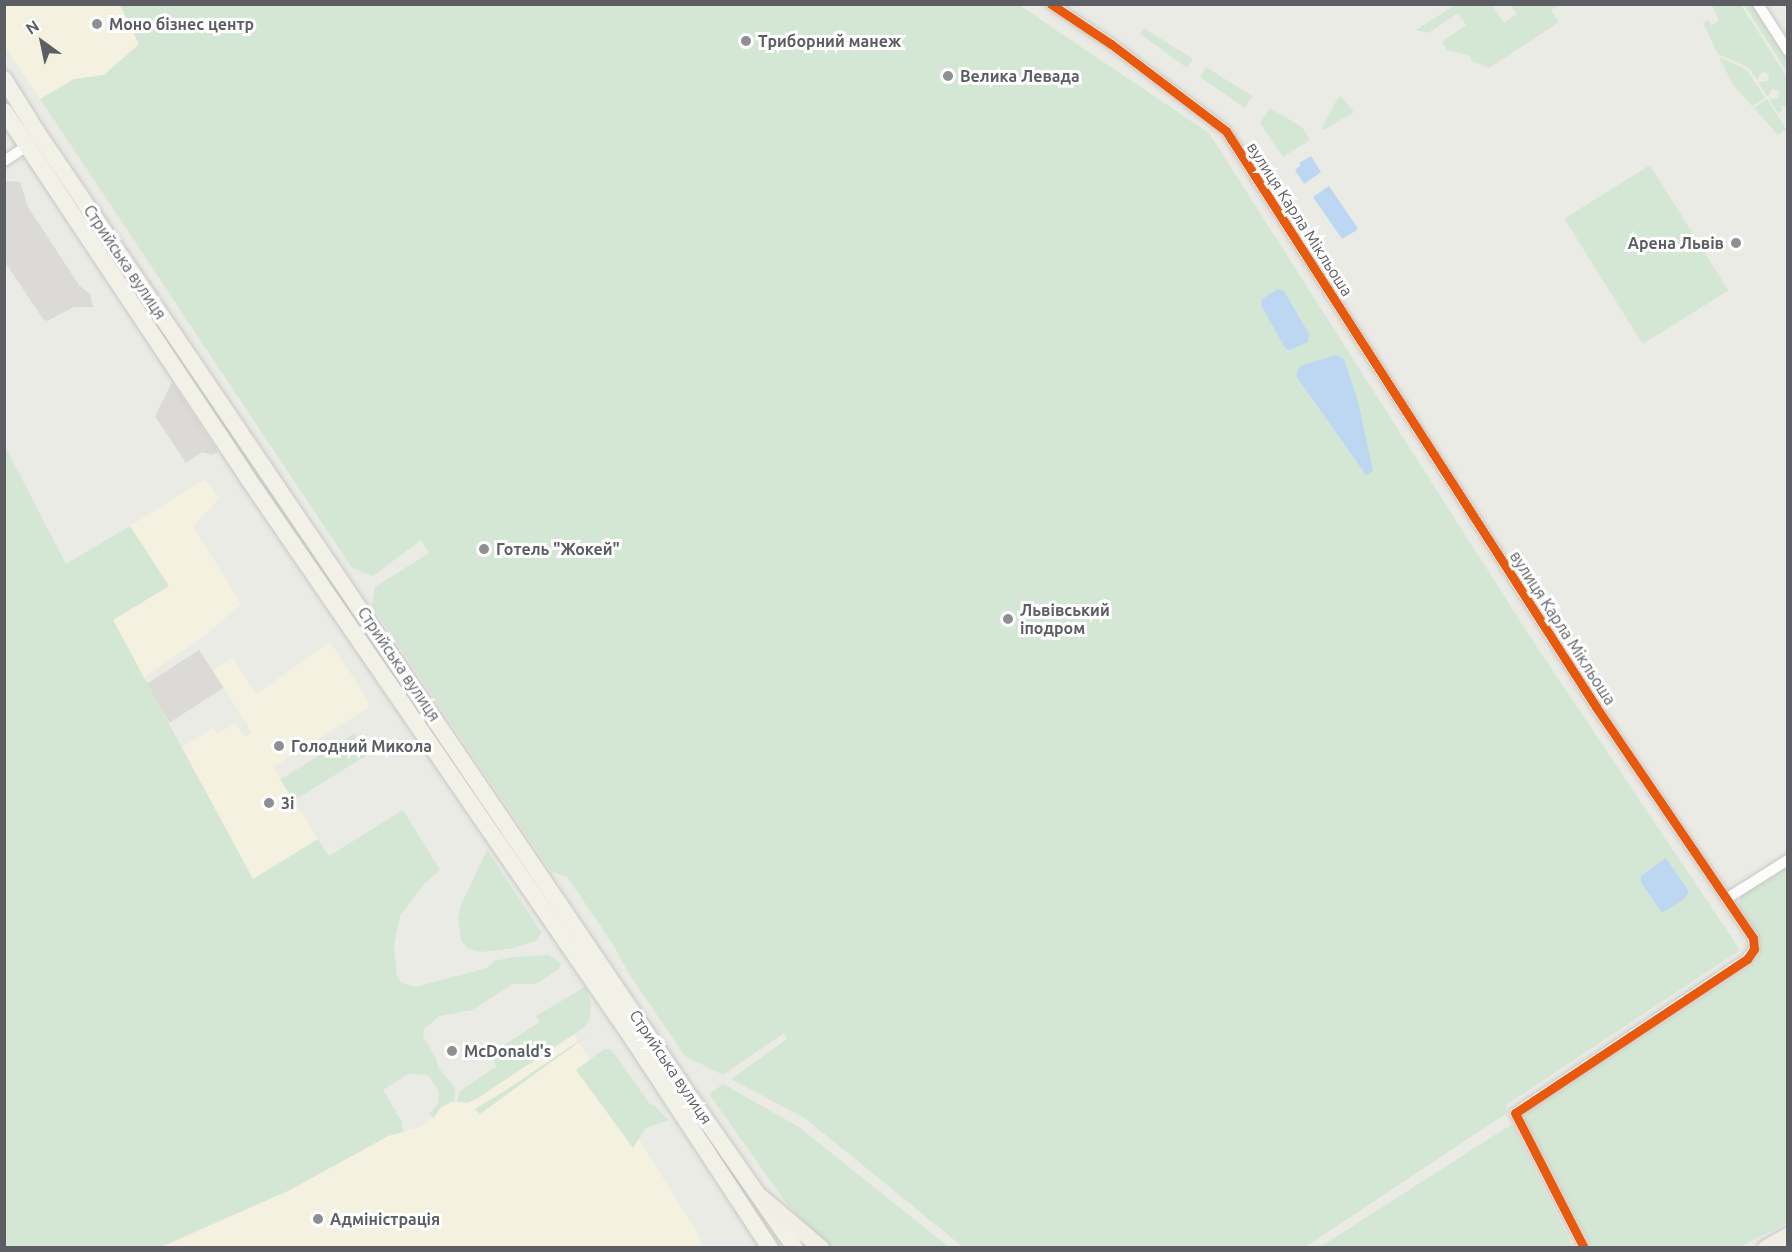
<!DOCTYPE html>
<html>
<head>
<meta charset="utf-8">
<style>
	body { margin:0 }
	#map { position:relative; width:1792px; height:1252px; overflow:hidden; background:#ebebe6; font-family:Ubuntu,sans-serif }
	div>[style] { position:absolute }
	.commercial>* { inset:0; background:#f4f1e0 }
	.industrial>* { inset:0; background:#dbdad6; transform-origin:0 0 }
	.green>* { inset:0; background:#d4e7d4; transform-origin:0 0 }
	.water>* { inset:0; background:#bdd7f3 }
	.roads { filter:drop-shadow(0 0 2px #c7c7c7) drop-shadow(0 0 2px #c7c7c7) }
	.minor>* { height:10px; margin:-5px; padding:0 5px; transform-origin:5px; border-radius:5px; background:#fcfcfb }
	.primary>* { height:16px; margin:-8px; padding:0 8px; transform-origin:8px; border-radius:8px; background:#f2f1e8 }
	.trunk>* { height:16px; margin:-8px; padding:0 8px; transform-origin:8px; border-radius:8px; background:#f0eee5 }
	.cycleway>* { height:9px; margin:-4.5px; padding:0 4.5px; transform-origin:4.5px; border-radius:4.5px; background:#e8590c }
	.dots>* { width:16px; height:16px; translate:-50% -50%; box-sizing:border-box; border:3px solid #fff; border-radius:50% }
	span { translate:-50% -50%; white-space:nowrap; text-align:center; line-height:1.15; -webkit-text-stroke:6px #fff; paint-order:stroke }
	.poi-label { font-size:16px; color:#5c5e63; font-weight:700 }
	.left { translate:0 -50%; text-align:left }
	.right { translate:-100% -50%; text-align:right }
	.street-label { font-size:16px; color:#5c5e63 }
	.frame { position:absolute; inset:0; border:6px solid #5c5e63; pointer-events:none }
	.north { position:absolute; left:12px; top:12px; width:60px; height:60px; -webkit-text-stroke:4px #fff; paint-order:stroke; rotate:327deg; font-size:16px; font-weight:700; line-height:24px; text-align:center; color:#5c5e63 }
	.north::after { content:''; display:block; margin:auto; width:21px; height:27px; background:#5c5e63; clip-path:polygon(50% 0,100% 100%,50% 72%,0 100%) }
</style>
</head>
<body>
<div id="map">
	<div class="commercial">
		<i style="clip-path:polygon(4px 5px,120px 5px,139px 44px,104px 75px,74px 79px,40px 99px,5px 47px)"></i>
		<i style="clip-path:polygon(205px 479px,219px 499px,193px 526px,241px 604px,202px 638px,143px 678px,112px 620px,169px 586px,130px 526px)"></i>
		<i style="clip-path:polygon(330px 642px,369px 702px,368px 708px,273px 767px,318px 839px,253px 879px,181px 748px,213px 728px,217px 734px,236px 723px,244px 737px,252px 733px,213px 670px,233px 658px,256px 694px)"></i>
		<i style="clip-path:polygon(574px 1035px,698px 1234px,703px 1247px,160px 1248px,290px 1190px,388px 1136px,421px 1127px,447px 1103px,471px 1102px,477px 1098px)"></i>
	</div>
	<div class="industrial">
		<i style="clip-path:polygon(5px 181px,20px 182px,28px 207px,79px 285px,90px 294px,93px 307px,74px 307px,47px 321px,43px 319px,5px 262px)"></i>
		<i style="clip-path:polygon(172px 382px,218px 452px,212px 455px,202px 452px,186px 463px,155px 416px)"></i>
		<i style="left:199px;top:650px;width:45px;height:64px;rotate:57deg"></i>
	</div>
	<div class="green">
		<i style="clip-path:polygon(120px 5px,1019px 5px,1209px 133px,1529px 635px,1740px 950px,1506px 1105px,1507px 1113px,1305px 1247px,963px 1247px,806px 1119px,731px 1079px,787px 1039px,784px 1033px,723px 1075px,685px 1056px,629px 974px,614px 946px,568px 878px,551px 871px,372px 606px,375px 587px,429px 553px,421px 540px,373px 576px,352px 568px,40px 99px,74px 79px,104px 75px,139px 44px)"></i>
		<i style="clip-path:polygon(1455px 5px,1492px 5px,1504px 23px,1517px 14px,1510px 5px,1559px 5px,1551px 10px,1559px 22px,1489px 68px,1470px 60px,1471px 56px,1447px 50px,1442px 42px,1466px 25px,1458px 13px,1428px 33px,1416px 30px)"></i>
		<i style="clip-path:polygon(1712px 5px,1741px 5px,1787px 77px,1787px 107px,1781px 106px,1782px 111px,1778px 113px,1769px 99px,1778px 98px,1780px 91px,1772px 89px,1768px 97px,1758px 82px,1768px 81px,1769px 73px,1762px 72px,1757px 80px,1749px 68px,1718px 54px,1703px 23px,1708px 20px,1712px 25px,1719px 21px)"></i>
		<i style="clip-path:polygon(1744px 5px,1752px 5px,1787px 59px,1787px 72px)"></i>
		<i style="clip-path:polygon(1144px 28px,1193px 59px,1187px 68px,1140px 34px)"></i>
		<i style="clip-path:polygon(1719px 57px,1747px 70px,1765px 98px,1752px 106px,1733px 85px)"></i>
		<i style="clip-path:polygon(1206px 67px,1252px 96px,1245px 108px,1200px 77px)"></i>
		<i style="clip-path:polygon(4px 90px,339px 590px,338px 596px,333px 595px,29px 142px,5px 102px)"></i>
		<i style="clip-path:polygon(1341px 96px,1354px 112px,1324px 130px,1322px 128px,1337px 99px)"></i>
		<i style="clip-path:polygon(1767px 99px,1786px 129px,1778px 135px,1754px 108px)"></i>
		<i style="clip-path:polygon(1270px 108px,1302px 127px,1310px 140px,1283px 157px,1260px 123px)"></i>
		<i style="left:1650px;top:165px;width:148px;height:101px;rotate:58deg"></i>
		<i style="clip-path:polygon(5px 446px,66px 564px,130px 526px,169px 586px,113px 620px,253px 879px,318px 839px,329px 856px,403px 810px,440px 870px,425px 883px,400px 916px,394px 946px,397px 975px,401px 983px,415px 987px,487px 968px,494px 961px,514px 957px,549px 955px,561px 963px,559px 969px,536px 984px,513px 984px,472px 1010px,440px 1016px,424px 1029px,423px 1036px,436px 1058px,438px 1067px,455px 1088px,454px 1101px,441px 1107px,434px 1118px,429px 1114px,438px 1104px,439px 1092px,428px 1075px,408px 1074px,383px 1090px,402px 1122px,403px 1132px,388px 1136px,290px 1190px,160px 1247px,5px 1247px)"></i>
		<i style="left:355px;top:733px;width:25px;height:88px;rotate:58deg"></i>
		<i style="clip-path:polygon(487px 850px,542px 933px,536px 941px,513px 948px,482px 952px,468px 949px,461px 940px,458px 919px,461px 905px)"></i>
		<i style="clip-path:polygon(1787px 865px,1787px 1223px,1739px 1247px,1592px 1247px,1524px 1118px,1531px 1110px,1751px 965px,1759px 953px,1760px 946px,1759px 939px,1738px 906px,1742px 894px)"></i>
		<i style="clip-path:polygon(586px 986px,591px 1005px,589px 1021px,583px 1028px,478px 1098px,467px 1103px,457px 1101px,460px 1091px,496px 1067px,490px 1052px,492px 1044px,498px 1049px,540px 1022px,536px 1016px)"></i>
		<i style="clip-path:polygon(598px 1028px,480px 1114px,475px 1109px,503px 1092px)"></i>
		<i style="clip-path:polygon(604px 1049px,611px 1049px,650px 1104px,654px 1105px,669px 1120px,646px 1128px,633px 1148px,576px 1070px)"></i>
		<i style="clip-path:polygon(723px 1084px,799px 1127px,949px 1247px,830px 1247px,787px 1204px,709px 1094px)"></i>
		<i style="clip-path:polygon(1512px 1124px,1573px 1247px,1320px 1247px)"></i>
	</div>
	<div class="water">
		<i style="clip-path:polygon(1311px 156px,1321px 172px,1304px 184px,1295px 170px,1301px 165px,1299px 163px)"></i>
		<i style="clip-path:polygon(1329px 186px,1357px 227px,1357px 230px,1342px 239px,1313px 197px)"></i>
		<i style="clip-path:polygon(1278px 289px,1284px 291px,1309px 334px,1308px 342px,1290px 350px,1285px 348px,1261px 305px,1262px 299px)"></i>
		<i style="clip-path:polygon(1336px 355px,1344px 359px,1358px 401px,1373px 471px,1366px 475px,1296px 376px,1300px 366px)"></i>
		<i style="clip-path:polygon(1666px 858px,1689px 892px,1683px 900px,1662px 913px,1641px 882px,1641px 876px)"></i>
	</div>
	<div class="roads">
		<div class="minor">
			<i style="left:1051px;top:4px;width:72px;rotate:33.7deg"></i>
			<i style="left:1111px;top:44px;width:144px;rotate:37.1deg"></i>
			<i style="left:1226px;top:131px;width:685px;rotate:57.28deg"></i>
			<i style="left:1596px;top:707px;width:279px;rotate:55.8deg"></i>
			<i style="left:1753px;top:938px;width:11px;rotate:85deg"></i>
			<i style="left:1754px;top:949px;width:12px;rotate:125deg"></i>
			<i style="left:1747px;top:959px;width:278px;rotate:146.4deg"></i>
			<i style="left:1515px;top:1113px;width:152px;rotate:62.9deg"></i>
			<i style="left:1758px;top:4px;width:56px;rotate:57.4deg"></i>
			<i style="left:4px;top:161px;width:27px;rotate:-33deg"></i>
			<i style="left:1726px;top:899px;width:73px;rotate:-32.2deg"></i>
		</div>
		<div class="primary">
			<i style="left:4px;top:79px;width:62px;rotate:58.1deg"></i>
			<i style="left:37px;top:132px;width:1169px;rotate:55.92deg"></i>
			<i style="left:692px;top:1100px;width:180px;rotate:55.2deg"></i>
			<i style="left:4px;top:111px;width:439px;rotate:56.4deg"></i>
			<i style="left:247px;top:477px;width:684px;rotate:55.54deg"></i>
			<i style="left:634px;top:1041px;width:248px;rotate:56.7deg"></i>
		</div>
		<div class="trunk">
			<i style="left:761px;top:1197px;width:79px;rotate:40.4deg"></i>
			<i style="left:1766px;top:1248px;width:25px;rotate:-29deg"></i>
		</div>
	</div>
	<div class="cycleway">
		<i style="left:1051px;top:4px;width:72px;rotate:33.7deg"></i>
		<i style="left:1111px;top:44px;width:144px;rotate:37.1deg"></i>
		<i style="left:1226px;top:131px;width:685px;rotate:57.28deg"></i>
		<i style="left:1596px;top:707px;width:279px;rotate:55.8deg"></i>
		<i style="left:1753px;top:938px;width:11px;rotate:85deg"></i>
		<i style="left:1754px;top:949px;width:12px;rotate:125deg"></i>
		<i style="left:1747px;top:959px;width:278px;rotate:146.4deg"></i>
		<i style="left:1515px;top:1113px;width:152px;rotate:62.9deg"></i>
	</div>
	<div class="dots">
		<i style="left:97px;top:24px;background:#8e8f91"></i>
		<i style="left:746px;top:41px;background:#8e8f91"></i>
		<i style="left:948px;top:76px;background:#8e8f91"></i>
		<i style="left:1736px;top:243px;background:#8e8f91"></i>
		<i style="left:484px;top:549px;background:#8e8f91"></i>
		<i style="left:1008px;top:619px;background:#8e8f91"></i>
		<i style="left:279px;top:746px;background:#8e8f91"></i>
		<i style="left:269px;top:803px;background:#8e8f91"></i>
		<i style="left:452px;top:1051px;background:#8e8f91"></i>
		<i style="left:318px;top:1219px;background:#8e8f91"></i>
	</div>
	<div class="poi-label">
		<span class="left" style="left:109px;top:24px">Моно бізнес центр</span>
		<span class="left" style="left:758px;top:41px">Триборний манеж</span>
		<span class="left" style="left:960px;top:76px">Велика Левада</span>
		<span class="right" style="left:1724px;top:243px">Арена Львів</span>
		<span class="left" style="left:496px;top:549px">Готель "Жокей"</span>
		<span class="left" style="left:1020px;top:619px">Львівський<br>іподром</span>
		<span class="left" style="left:291px;top:746px">Голодний Микола</span>
		<span class="left" style="left:281px;top:803px">3і</span>
		<span class="left" style="left:464px;top:1051px">McDonald's</span>
		<span class="left" style="left:330px;top:1219px">Адміністрація</span>
	</div>
	<div class="street-label">
		<span style="left:1300px;top:219px;rotate:57deg">вулиця Карла Мікльоша</span>
		<span style="left:125px;top:262px;rotate:56deg">Стрийська вулиця</span>
		<span style="left:1563px;top:628px;rotate:57deg">вулиця Карла Мікльоша</span>
		<span style="left:399px;top:664px;rotate:56deg">Стрийська вулиця</span>
		<span style="left:671px;top:1067px;rotate:56deg">Стрийська вулиця</span>
	</div>
	<div class="frame"></div>
	<div class="north">N</div>
</div>
</body>
</html>
